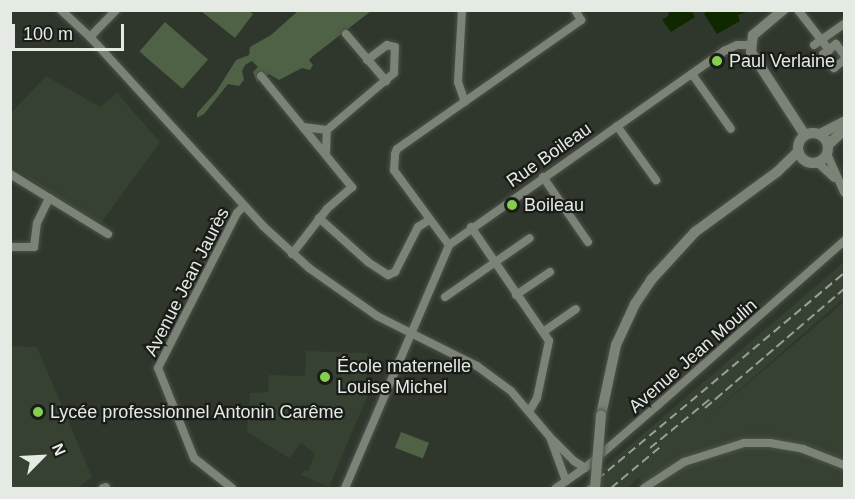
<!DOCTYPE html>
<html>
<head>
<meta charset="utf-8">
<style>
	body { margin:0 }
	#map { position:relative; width:855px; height:499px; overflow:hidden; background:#2f362c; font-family:Arial,sans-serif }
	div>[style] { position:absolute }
	.built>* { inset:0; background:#374131 }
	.green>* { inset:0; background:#506245; transform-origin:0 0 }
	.water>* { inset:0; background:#0f2800 }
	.roads { filter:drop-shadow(0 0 2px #4d524a) drop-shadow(0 0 2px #4d524a) }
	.minor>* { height:8px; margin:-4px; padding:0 4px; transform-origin:4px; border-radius:4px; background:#7b8276 }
	.tertiary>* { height:10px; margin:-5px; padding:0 5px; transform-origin:5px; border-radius:5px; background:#7b8276 }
	.tertiary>.ring { margin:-5px; padding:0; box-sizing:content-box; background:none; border:10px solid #7b8276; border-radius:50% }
	.rail>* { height:2px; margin-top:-1px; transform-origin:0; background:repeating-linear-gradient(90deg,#999e97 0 9px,transparent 0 13.5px) }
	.bridges { filter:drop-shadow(0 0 2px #4d524a) drop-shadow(0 0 2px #4d524a) }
	.tertiary-bridge>* { height:10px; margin:-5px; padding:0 5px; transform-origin:5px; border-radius:5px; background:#7b8276 }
	.dots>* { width:16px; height:16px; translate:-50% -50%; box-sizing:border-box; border:3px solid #191c18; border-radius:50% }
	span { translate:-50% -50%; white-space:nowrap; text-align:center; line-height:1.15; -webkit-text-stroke:4.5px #191c18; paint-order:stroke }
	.poi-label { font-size:18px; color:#e6eae4 }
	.left { translate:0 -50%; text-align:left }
	.street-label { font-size:18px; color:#e6eae4 }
	.frame { position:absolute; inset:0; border:12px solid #e6eae4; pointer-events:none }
	.north { position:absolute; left:12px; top:427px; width:60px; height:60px; -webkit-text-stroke:4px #191c18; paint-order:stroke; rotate:66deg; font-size:16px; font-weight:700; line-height:24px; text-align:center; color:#e6eae4 }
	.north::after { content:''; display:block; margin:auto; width:21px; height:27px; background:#e6eae4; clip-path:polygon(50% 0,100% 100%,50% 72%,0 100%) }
	.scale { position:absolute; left:12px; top:24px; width:112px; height:27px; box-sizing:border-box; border:3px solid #e6eae4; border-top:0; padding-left:8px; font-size:18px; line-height:21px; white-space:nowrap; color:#e6eae4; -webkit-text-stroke:4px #191c18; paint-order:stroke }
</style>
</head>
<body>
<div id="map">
	<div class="built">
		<i style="clip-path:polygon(46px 76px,100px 107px,117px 93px,160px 142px,101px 223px,44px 189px,11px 165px,11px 113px)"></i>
		<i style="clip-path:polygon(844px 262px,844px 298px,700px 424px,844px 302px,844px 488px,647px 488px,639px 478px,627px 488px,580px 488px)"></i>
		<i style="clip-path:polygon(11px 346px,37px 347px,92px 477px,77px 488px,11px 488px)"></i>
		<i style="clip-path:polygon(306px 351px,368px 353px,367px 383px,372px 385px,329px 487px,301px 475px,305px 470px,308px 471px,315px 454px,301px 443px,289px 458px,247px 432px,250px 393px,268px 392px,269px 375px,305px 376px)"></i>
	</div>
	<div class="green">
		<i style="clip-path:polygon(201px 11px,249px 11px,253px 14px,235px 38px)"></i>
		<i style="clip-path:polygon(298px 11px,371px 11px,313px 56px,309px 60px,313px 65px,310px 70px,302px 68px,279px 80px,269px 74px,257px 82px,253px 72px,258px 67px,252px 61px,245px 65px,242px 71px,244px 80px,239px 86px,228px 84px,204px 114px,197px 118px,197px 113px,216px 92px,236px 60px,249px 55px,250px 47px,271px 35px)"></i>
		<i style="left:165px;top:22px;width:57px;height:39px;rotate:41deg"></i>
		<i style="left:401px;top:432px;width:30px;height:17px;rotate:21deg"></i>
	</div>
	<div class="water">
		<i style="clip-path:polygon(668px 11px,668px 10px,696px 11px,692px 13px,695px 17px,671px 32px,662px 20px,669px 15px)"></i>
		<i style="clip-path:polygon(707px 11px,707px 10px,749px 11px,738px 15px,740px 21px,717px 34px,704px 14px)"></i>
	</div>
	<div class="roads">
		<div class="minor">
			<i style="left:61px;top:10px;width:40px;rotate:43deg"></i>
			<i style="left:90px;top:37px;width:256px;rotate:47.5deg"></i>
			<i style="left:263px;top:226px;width:62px;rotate:42.4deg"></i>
			<i style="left:309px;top:268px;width:83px;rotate:35.2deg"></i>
			<i style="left:377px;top:316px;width:112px;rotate:26.6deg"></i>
			<i style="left:477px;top:366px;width:42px;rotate:36.3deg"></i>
			<i style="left:511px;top:391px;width:60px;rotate:49.7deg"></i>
			<i style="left:550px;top:437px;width:47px;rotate:70deg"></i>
			<i style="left:462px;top:10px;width:72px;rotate:93.2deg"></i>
			<i style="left:458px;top:82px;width:21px;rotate:71deg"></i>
			<i style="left:798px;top:10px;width:51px;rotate:52.2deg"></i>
			<i style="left:346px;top:34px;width:62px;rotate:49.6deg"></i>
			<i style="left:90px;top:37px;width:37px;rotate:-46deg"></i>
			<i style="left:814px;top:45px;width:37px;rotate:-35deg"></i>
			<i style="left:844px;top:55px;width:14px;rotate:-126deg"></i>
			<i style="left:836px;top:44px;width:16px;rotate:142deg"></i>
			<i style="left:823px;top:54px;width:18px;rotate:52deg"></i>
			<i style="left:834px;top:68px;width:13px;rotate:-39deg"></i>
			<i style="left:692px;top:74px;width:67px;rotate:54.7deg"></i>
			<i style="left:261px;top:76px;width:144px;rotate:50.7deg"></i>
			<i style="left:352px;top:187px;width:33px;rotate:139deg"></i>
			<i style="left:327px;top:209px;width:57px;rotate:127.9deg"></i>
			<i style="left:617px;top:126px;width:67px;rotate:54.2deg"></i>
			<i style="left:303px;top:127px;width:24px;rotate:7deg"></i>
			<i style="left:326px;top:153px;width:23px;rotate:-88deg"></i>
			<i style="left:327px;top:130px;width:88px;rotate:-40.4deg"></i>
			<i style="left:394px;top:73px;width:26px;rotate:-88deg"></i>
			<i style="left:395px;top:47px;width:8px;rotate:-166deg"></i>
			<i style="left:387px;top:45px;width:25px;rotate:143deg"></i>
			<i style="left:827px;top:154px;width:42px;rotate:65.9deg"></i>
			<i style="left:817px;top:162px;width:23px;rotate:43deg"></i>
			<i style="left:10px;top:174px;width:115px;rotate:31.5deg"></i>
			<i style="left:543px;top:177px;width:79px;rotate:55.3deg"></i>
			<i style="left:319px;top:218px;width:66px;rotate:41.9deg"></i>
			<i style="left:368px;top:262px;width:24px;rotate:33deg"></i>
			<i style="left:388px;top:275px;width:8px;rotate:-23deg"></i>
			<i style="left:395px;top:272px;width:51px;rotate:-62.9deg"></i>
			<i style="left:418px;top:227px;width:13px;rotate:-32deg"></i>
			<i style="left:471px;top:227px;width:138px;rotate:55.6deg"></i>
			<i style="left:549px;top:341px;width:58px;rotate:101.9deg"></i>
			<i style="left:537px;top:398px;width:14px;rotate:120deg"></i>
			<i style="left:449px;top:245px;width:93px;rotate:-126.3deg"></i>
			<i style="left:394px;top:170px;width:16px;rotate:-86deg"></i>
			<i style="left:395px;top:154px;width:5px;rotate:-68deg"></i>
			<i style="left:397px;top:149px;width:225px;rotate:-35deg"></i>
			<i style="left:581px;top:20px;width:12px;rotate:-121deg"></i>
			<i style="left:10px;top:247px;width:24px"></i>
			<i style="left:34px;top:247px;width:24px;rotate:-83deg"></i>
			<i style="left:37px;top:223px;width:28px;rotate:-64deg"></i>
			<i style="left:516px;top:295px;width:41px;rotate:-34.1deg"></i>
			<i style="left:445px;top:297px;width:103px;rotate:-34.8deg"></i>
			<i style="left:543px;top:332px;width:40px;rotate:-34.9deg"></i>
			<i style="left:553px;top:440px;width:30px;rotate:45deg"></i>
			<i style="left:574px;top:461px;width:13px;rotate:32deg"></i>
			<i style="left:103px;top:488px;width:3px;rotate:-18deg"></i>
			<i style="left:232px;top:488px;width:48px;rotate:-141.7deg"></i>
			<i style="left:194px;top:458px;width:97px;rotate:-111.8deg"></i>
			<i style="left:158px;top:368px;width:174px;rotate:-63deg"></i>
			<i style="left:237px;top:213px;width:10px;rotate:-45deg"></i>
			<i style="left:345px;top:488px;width:264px;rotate:-66.8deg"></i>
			<i style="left:449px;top:245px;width:337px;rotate:-35.2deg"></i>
			<i style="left:724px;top:51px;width:14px;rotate:-25deg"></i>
			<i style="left:737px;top:45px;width:13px"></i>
			<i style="left:556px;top:488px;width:35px;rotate:-35deg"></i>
			<i style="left:585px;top:468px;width:96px;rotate:-40.8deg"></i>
			<i style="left:658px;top:405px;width:248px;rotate:-41.4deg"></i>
			<i style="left:644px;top:488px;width:48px;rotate:-33deg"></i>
			<i style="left:684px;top:462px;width:63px;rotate:-17.6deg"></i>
			<i style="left:744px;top:443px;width:26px"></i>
			<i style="left:770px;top:443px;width:34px;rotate:10deg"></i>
			<i style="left:803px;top:449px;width:44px;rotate:21.3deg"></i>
		</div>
		<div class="tertiary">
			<i style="left:783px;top:10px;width:39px;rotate:140deg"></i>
			<i style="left:753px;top:35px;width:17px;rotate:97deg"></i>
			<i style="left:751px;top:52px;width:99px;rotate:57deg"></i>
			<i class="ring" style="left:798px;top:133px;width:20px;height:20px"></i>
			<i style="left:820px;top:134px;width:27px;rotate:-27deg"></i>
			<i style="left:828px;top:145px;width:22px;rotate:-43deg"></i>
			<i style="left:601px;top:415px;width:72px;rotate:-77.9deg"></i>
			<i style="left:616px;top:345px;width:45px;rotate:-65.1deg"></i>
			<i style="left:635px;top:304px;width:29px;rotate:-56deg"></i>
			<i style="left:651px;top:280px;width:65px;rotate:-47.5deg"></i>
			<i style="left:695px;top:232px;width:102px;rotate:-36.2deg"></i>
			<i style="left:777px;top:172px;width:30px;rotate:-44deg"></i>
		</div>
	</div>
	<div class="rail">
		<i style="left:705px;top:408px;width:183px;rotate:-40.6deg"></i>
		<i style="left:650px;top:448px;width:77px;rotate:-39.2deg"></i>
		<i style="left:587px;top:488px;width:335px;rotate:-39.9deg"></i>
		<i style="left:611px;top:488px;width:64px;rotate:-39.9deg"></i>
	</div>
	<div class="bridges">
		<div class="tertiary-bridge">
			<i style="left:595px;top:488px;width:73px;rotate:-85.3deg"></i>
		</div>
	</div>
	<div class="dots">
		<i style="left:717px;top:61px;background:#84cf4d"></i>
		<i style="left:512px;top:205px;background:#84cf4d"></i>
		<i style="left:325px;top:377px;background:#84cf4d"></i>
		<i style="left:38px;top:412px;background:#84cf4d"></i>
	</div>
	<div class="poi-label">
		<span class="left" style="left:729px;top:61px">Paul Verlaine</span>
		<span class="left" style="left:524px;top:205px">Boileau</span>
		<span class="left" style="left:337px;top:377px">École maternelle<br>Louise Michel</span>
		<span class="left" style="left:50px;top:412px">Lycée professionnel Antonin Carême</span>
	</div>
	<div class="street-label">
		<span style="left:549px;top:155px;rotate:-35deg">Rue Boileau</span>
		<span style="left:187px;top:282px;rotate:-63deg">Avenue Jean Jaurès</span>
		<span style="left:693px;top:356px;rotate:-41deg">Avenue Jean Moulin</span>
	</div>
	<div class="frame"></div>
	<div class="north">N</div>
	<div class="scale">100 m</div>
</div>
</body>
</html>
